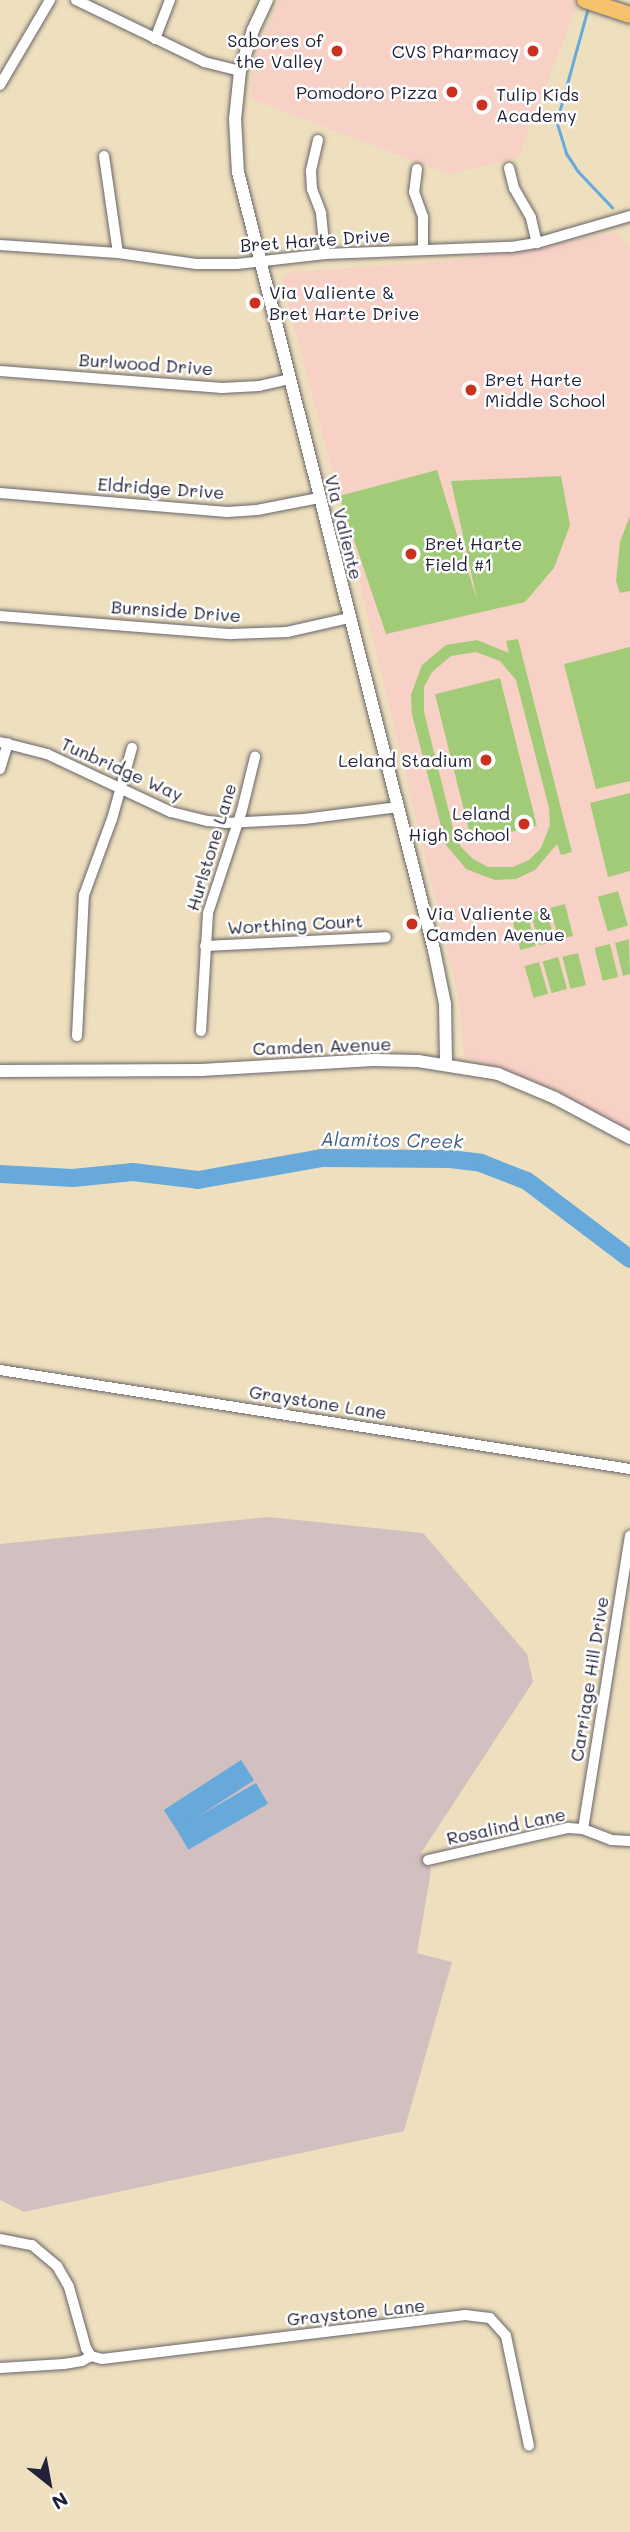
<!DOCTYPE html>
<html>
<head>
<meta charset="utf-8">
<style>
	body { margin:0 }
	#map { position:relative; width:630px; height:2532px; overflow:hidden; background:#eee0be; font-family:Mali,sans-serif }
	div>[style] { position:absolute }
	.built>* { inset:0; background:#f7d1c6 }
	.industrial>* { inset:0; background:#d2bfbf }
	.green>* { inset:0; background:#a2cb77; transform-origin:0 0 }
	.water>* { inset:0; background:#67a9db; transform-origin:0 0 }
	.stream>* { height:2.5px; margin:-1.25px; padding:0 1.25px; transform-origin:1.25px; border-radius:1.25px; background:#67a9db }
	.river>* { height:18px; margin:-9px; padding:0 9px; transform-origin:9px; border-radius:9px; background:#67a9db }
	.roads { filter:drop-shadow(0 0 2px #696469) drop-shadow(0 0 2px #696469) }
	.minor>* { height:10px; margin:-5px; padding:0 5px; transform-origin:5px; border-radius:5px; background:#fff }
	.tertiary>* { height:12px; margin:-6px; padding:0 6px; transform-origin:6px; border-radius:6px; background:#fff }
	.primary>* { height:16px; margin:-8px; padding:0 8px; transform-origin:8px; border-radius:8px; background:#f5c16b }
	.dots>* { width:19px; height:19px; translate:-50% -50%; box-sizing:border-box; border:4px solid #fff; border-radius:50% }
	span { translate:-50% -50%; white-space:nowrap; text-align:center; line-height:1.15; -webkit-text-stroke:5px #fff; paint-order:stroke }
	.poi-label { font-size:18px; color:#22223b }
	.right { translate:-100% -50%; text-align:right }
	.left { translate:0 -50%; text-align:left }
	.street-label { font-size:18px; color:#22223b }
	.water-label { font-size:19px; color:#415f83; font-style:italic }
	.north { position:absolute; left:14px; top:2448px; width:70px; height:70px; -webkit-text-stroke:5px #fff; paint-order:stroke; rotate:149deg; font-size:19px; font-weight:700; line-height:28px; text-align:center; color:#22223b }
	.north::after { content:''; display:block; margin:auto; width:24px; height:32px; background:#22223b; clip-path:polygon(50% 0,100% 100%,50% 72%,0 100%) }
</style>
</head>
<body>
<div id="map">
	<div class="built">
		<i style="clip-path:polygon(279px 0,571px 0,578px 3px,518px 158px,448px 174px,251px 99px,252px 62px)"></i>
		<i style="clip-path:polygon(617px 233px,630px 248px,630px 1135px,497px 1067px,464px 1057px,459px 999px,339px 496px,283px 285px,284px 276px,289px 272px,452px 261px)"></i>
	</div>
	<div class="industrial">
		<i style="clip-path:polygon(268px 1517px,423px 1533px,527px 1654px,533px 1682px,421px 1853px,427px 1855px,431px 1871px,417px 1953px,452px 1962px,404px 2131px,24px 2212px,0 2200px,0 1544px)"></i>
	</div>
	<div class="green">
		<i style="clip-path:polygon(437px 470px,477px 600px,451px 481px,561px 476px,570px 525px,554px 568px,525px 602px,386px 634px,339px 496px)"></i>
		<i style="clip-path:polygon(630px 516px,630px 591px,620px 593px,616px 581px,620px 542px)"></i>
		<i style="clip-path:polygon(evenodd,518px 639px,572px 852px,561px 855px,557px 844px,535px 870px,516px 879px,495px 880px,466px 869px,446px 845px,412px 715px,411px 695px,422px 665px,446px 645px,477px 640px,509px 653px,506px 641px,518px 639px,476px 652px,500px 661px,516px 680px,549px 808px,550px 825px,541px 848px,529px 860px,513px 867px,488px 867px,473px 859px,461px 847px,454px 832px,424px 712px,424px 687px,432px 672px,451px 656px,476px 652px)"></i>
		<i style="clip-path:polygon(630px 647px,630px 781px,596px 789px,564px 664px)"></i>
		<i style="left:500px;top:678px;width:152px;height:67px;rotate:76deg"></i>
		<i style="clip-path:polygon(630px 793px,630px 871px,608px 877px,590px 803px)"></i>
		<i style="left:618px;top:891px;width:36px;height:21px;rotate:74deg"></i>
		<i style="left:565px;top:904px;width:33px;height:15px;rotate:76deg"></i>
		<i style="left:546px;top:909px;width:33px;height:16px;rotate:74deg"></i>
		<i style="left:527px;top:913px;width:34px;height:16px;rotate:75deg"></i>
		<i style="clip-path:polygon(629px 939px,630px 974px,623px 976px,615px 943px)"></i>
		<i style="left:610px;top:944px;width:34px;height:16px;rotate:76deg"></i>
		<i style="left:578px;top:953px;width:33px;height:16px;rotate:76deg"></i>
		<i style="left:558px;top:957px;width:33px;height:16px;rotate:74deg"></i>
		<i style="left:539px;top:962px;width:33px;height:15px;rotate:74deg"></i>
	</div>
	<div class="water">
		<i style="left:241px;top:1760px;width:24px;height:92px;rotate:57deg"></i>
		<i style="left:256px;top:1783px;width:24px;height:92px;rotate:60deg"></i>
	</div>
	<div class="stream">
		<i style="left:589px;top:6px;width:120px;rotate:105.4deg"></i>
		<i style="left:557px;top:122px;width:34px;rotate:73deg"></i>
		<i style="left:567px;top:154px;width:20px;rotate:57deg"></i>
		<i style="left:578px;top:171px;width:50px;rotate:46.6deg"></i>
	</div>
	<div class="river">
		<i style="left:0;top:1174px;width:73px;rotate:3.1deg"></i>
		<i style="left:73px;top:1178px;width:60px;rotate:-5.7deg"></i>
		<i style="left:133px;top:1172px;width:65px;rotate:7deg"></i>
		<i style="left:198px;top:1180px;width:125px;rotate:-10.1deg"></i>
		<i style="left:321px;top:1158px;width:129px;rotate:0.4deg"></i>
		<i style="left:450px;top:1159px;width:31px;rotate:7deg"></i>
		<i style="left:481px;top:1163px;width:49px;rotate:21.4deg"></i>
		<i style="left:527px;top:1181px;width:129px;rotate:37.1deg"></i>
	</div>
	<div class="roads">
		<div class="minor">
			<i style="left:76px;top:0;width:142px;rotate:25.8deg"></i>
			<i style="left:204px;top:62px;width:37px;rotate:14deg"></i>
			<i style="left:155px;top:39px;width:42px;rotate:-69deg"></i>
			<i style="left:0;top:85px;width:99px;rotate:-59.5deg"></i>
			<i style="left:318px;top:140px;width:32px;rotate:103deg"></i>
			<i style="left:311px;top:171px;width:18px;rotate:87deg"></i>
			<i style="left:312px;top:189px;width:26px;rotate:69deg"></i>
			<i style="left:321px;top:213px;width:41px;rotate:84.4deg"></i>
			<i style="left:104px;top:156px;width:98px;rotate:81.8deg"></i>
			<i style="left:509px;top:168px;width:21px;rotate:76deg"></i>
			<i style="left:514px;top:188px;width:34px;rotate:60deg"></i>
			<i style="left:531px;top:218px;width:26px;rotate:77deg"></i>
			<i style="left:417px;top:169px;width:23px;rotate:97deg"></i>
			<i style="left:414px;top:192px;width:27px;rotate:70deg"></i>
			<i style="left:423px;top:217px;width:33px;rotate:90deg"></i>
			<i style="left:0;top:245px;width:118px;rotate:3.9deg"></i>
			<i style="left:118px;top:253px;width:79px;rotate:8deg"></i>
			<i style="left:196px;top:264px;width:41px"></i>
			<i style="left:237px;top:264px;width:89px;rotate:-6.5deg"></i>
			<i style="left:325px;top:254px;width:186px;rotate:-2.2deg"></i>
			<i style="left:511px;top:247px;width:26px;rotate:-9deg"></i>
			<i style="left:537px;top:243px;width:97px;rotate:-16.2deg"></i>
			<i style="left:0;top:371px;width:223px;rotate:4.4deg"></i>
			<i style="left:222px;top:388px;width:37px;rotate:-3deg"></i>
			<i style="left:259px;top:386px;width:31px;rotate:-13deg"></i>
			<i style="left:0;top:493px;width:228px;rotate:4.8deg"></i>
			<i style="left:227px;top:512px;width:30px;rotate:-4deg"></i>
			<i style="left:257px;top:510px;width:63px;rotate:-11deg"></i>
			<i style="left:0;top:616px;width:232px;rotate:4.5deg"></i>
			<i style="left:231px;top:634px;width:56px;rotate:-2deg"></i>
			<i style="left:287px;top:632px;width:64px;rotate:-12.7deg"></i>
			<i style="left:0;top:742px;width:49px;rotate:14.3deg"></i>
			<i style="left:47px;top:754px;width:137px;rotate:25.1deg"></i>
			<i style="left:171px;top:812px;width:38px;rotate:14deg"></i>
			<i style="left:208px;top:821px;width:18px;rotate:6deg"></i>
			<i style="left:226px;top:823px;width:78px;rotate:-2.9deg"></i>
			<i style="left:304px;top:819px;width:95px;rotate:-7.3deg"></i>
			<i style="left:0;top:769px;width:27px;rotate:-73deg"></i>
			<i style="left:205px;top:946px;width:181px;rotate:-2.8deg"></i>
			<i style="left:201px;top:1031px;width:118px;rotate:-86.6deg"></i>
			<i style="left:208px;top:913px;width:108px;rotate:-71.7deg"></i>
			<i style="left:242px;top:810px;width:55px;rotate:-76.2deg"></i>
			<i style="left:77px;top:1036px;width:141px;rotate:-87.2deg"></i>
			<i style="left:84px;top:895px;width:81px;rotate:-69.8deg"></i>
			<i style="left:112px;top:819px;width:74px;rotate:-74.3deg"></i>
			<i style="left:0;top:1370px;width:638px;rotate:8.93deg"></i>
			<i style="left:583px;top:1829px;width:297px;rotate:-80.9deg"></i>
			<i style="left:428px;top:1860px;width:144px;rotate:-12.9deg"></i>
			<i style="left:568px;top:1828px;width:15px;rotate:4deg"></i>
			<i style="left:583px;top:1829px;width:30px;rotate:21deg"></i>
			<i style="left:611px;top:1840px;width:19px;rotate:3deg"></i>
			<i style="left:0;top:2239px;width:33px;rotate:11deg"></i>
			<i style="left:32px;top:2245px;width:33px;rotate:40deg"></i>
			<i style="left:57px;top:2266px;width:24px;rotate:60deg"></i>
			<i style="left:69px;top:2287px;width:63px;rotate:74.4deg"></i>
			<i style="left:86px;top:2348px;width:9px;rotate:58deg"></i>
			<i style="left:91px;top:2356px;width:11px;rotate:15deg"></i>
			<i style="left:102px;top:2359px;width:366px;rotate:-6.9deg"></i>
			<i style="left:465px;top:2315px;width:25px;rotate:7deg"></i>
			<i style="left:490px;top:2318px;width:24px;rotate:48deg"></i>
			<i style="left:506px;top:2336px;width:112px;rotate:78.2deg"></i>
			<i style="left:0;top:2368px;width:64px;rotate:-3.6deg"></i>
			<i style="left:64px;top:2364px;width:18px;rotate:-9deg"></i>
			<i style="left:82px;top:2361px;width:10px;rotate:-29deg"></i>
		</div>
		<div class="tertiary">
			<i style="left:267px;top:0;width:33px;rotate:115deg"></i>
			<i style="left:253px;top:30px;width:43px;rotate:107.6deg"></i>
			<i style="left:240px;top:71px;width:48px;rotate:95.9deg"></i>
			<i style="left:235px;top:119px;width:53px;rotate:86.8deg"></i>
			<i style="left:238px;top:172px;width:802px;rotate:75.86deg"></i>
			<i style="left:434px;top:950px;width:55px;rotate:78.5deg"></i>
			<i style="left:445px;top:1004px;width:60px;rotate:89deg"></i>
			<i style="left:0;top:1071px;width:201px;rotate:-0.3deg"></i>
			<i style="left:201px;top:1070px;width:172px;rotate:-3.3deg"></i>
			<i style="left:373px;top:1060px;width:45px;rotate:1.3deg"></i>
			<i style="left:418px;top:1061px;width:81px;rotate:9.2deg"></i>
			<i style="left:498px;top:1074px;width:62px;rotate:22.8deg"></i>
			<i style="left:555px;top:1098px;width:85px;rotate:28.1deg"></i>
		</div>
		<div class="primary">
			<i style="left:585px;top:0;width:47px;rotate:18.4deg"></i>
		</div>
	</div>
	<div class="dots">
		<i style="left:337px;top:51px;background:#c8321e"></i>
		<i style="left:533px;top:51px;background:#c8321e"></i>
		<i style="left:452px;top:92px;background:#c8321e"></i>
		<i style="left:482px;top:105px;background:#c8321e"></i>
		<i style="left:255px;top:303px;background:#c8321e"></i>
		<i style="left:471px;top:390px;background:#c8321e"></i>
		<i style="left:411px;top:554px;background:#c8321e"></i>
		<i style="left:486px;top:760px;background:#c8321e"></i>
		<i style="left:524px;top:824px;background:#c8321e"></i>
		<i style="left:412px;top:924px;background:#c8321e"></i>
	</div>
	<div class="poi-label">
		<span class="right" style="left:323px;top:51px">Sabores of<br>the Valley</span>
		<span class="right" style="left:519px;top:51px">CVS Pharmacy</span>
		<span class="right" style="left:438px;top:92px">Pomodoro Pizza</span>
		<span class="left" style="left:496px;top:105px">Tulip Kids<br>Academy</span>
		<span class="left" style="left:269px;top:303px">Via Valiente &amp;<br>Bret Harte Drive</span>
		<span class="left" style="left:485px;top:390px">Bret Harte<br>Middle School</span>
		<span class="left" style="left:425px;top:554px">Bret Harte<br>Field #1</span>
		<span class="right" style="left:472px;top:760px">Leland Stadium</span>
		<span class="right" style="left:510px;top:824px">Leland<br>High School</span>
		<span class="left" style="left:426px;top:924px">Via Valiente &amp;<br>Camden Avenue</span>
	</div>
	<div class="street-label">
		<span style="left:315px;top:240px;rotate:-4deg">Bret Harte Drive</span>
		<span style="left:146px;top:364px;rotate:4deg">Burlwood Drive</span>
		<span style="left:161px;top:488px;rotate:4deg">Eldridge Drive</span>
		<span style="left:344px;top:527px;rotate:76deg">Via Valiente</span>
		<span style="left:176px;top:611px;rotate:4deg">Burnside Drive</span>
		<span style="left:122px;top:769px;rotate:24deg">Tunbridge Way</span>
		<span style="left:211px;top:847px;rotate:-73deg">Hurlstone Lane</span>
		<span style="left:295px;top:924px;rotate:-3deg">Worthing Court</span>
		<span style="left:322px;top:1046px;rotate:-2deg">Camden Avenue</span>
		<span style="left:318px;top:1402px;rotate:9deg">Graystone Lane</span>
		<span style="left:589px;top:1679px;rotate:-81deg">Carriage Hill Drive</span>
		<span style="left:506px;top:1826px;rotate:-12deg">Rosalind Lane</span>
		<span style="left:356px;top:2312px;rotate:-6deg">Graystone Lane</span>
	</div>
	<div class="water-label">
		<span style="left:392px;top:1140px;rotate:1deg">Alamitos Creek</span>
	</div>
	<div class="north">N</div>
</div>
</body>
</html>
